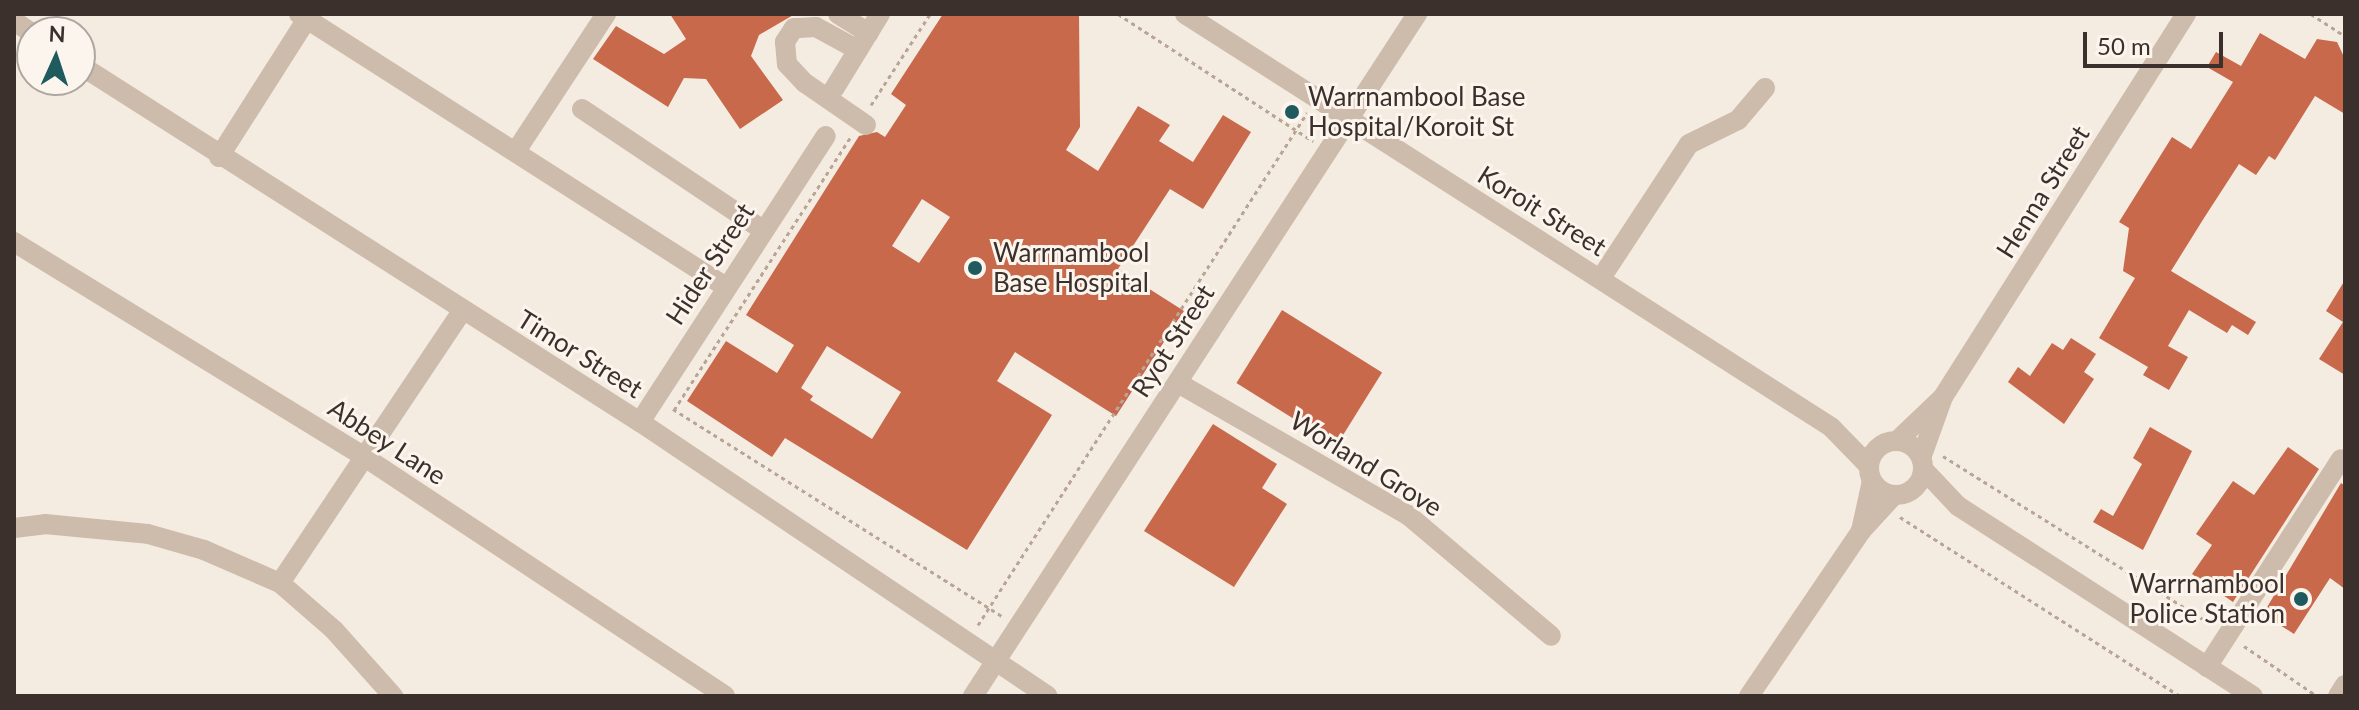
<!DOCTYPE html>
<html>
<head>
<meta charset="utf-8">
<style>
	body { margin:0 }
	#map { position:relative; width:2359px; height:710px; overflow:hidden; background:#f4ebe1; font-family:Lato,sans-serif }
	div>[style] { position:absolute }
	.building>* { inset:0; background:#c8694b; transform-origin:0 0 }
	.path>* { height:3px; margin-top:-1.5px; transform-origin:0; background:repeating-linear-gradient(90deg,#b9a596 0 4px,transparent 0 8px) }
	.minor>* { height:20px; margin:-10px; padding:0 10px; transform-origin:10px; border-radius:10px; background:#cdbbac }
	.minor>.ring { margin:-10px; padding:0; box-sizing:content-box; background:none; border:20px solid #cdbbac; border-radius:50% }
	.dots>* { width:22px; height:22px; translate:-50% -50%; box-sizing:border-box; border:4px solid #fbf5ee; border-radius:50% }
	span { translate:-50% -50%; white-space:nowrap; text-align:center; line-height:1.15; -webkit-text-stroke:6px #fbf5ee; paint-order:stroke }
	.poi-label { font-size:26px; color:#3b302b }
	.left { translate:0 -50%; text-align:left }
	.right { translate:-100% -50%; text-align:right }
	.street-label { font-size:26px; color:#3b302b }
	.frame { position:absolute; inset:0; border:16px solid #3b302b; pointer-events:none }
	.north { position:absolute; left:16px; top:16px; width:80px; height:80px; box-sizing:border-box; background:#fbf5ee; border:2px solid #aea6a0; border-radius:50%; rotate:3deg; font-size:22px; font-weight:700; line-height:32px; text-align:center; color:#3b302b }
	.north::after { content:''; display:block; margin:auto; width:28px; height:36px; background:#1f5a5e; clip-path:polygon(50% 0,100% 100%,50% 72%,0 100%) }
	.scale { position:absolute; left:2083px; top:32px; width:140px; height:36px; box-sizing:border-box; border:4px solid #3b302b; border-top:0; padding-left:10px; font-size:24px; line-height:28px; white-space:nowrap; color:#3b302b; -webkit-text-stroke:6px #fbf5ee; paint-order:stroke }
</style>
</head>
<body>
<div id="map">
	<div class="building">
		<i style="clip-path:polygon(670px 14px,795px 14px,759px 35px,751px 56px,783px 100px,740px 129px,706px 79px,684px 78px,668px 107px,593px 59px,616px 26px,664px 54px,686px 39px)"></i>
		<i style="clip-path:polygon(evenodd,943px 14px,1079px 14px,1080px 127px,1066px 150px,1098px 171px,1138px 106px,1170px 125px,1159px 141px,1193px 162px,1223px 115px,1251px 132px,1203px 209px,1170px 189px,1118px 269px,1184px 311px,1116px 416px,1015px 352px,997px 381px,1052px 415px,967px 550px,785px 438px,772px 457px,687px 401px,726px 341px,777px 373px,794px 345px,746px 315px,859px 136px,877px 132px,885px 137px,906px 105px,891px 94px,943px 14px,922px 199px,950px 217px,919px 263px,892px 246px,922px 199px,943px 14px,827px 346px,901px 392px,872px 439px,810px 400px,813px 396px,801px 388px,827px 346px)"></i>
		<i style="clip-path:polygon(2260px 33px,2305px 59px,2317px 39px,2337px 42px,2345px 59px,2345px 114px,2315px 96px,2275px 160px,2269px 156px,2256px 175px,2239px 164px,2204px 218px,2171px 271px,2256px 322px,2248px 335px,2232px 325px,2227px 333px,2189px 310px,2168px 346px,2188px 357px,2169px 390px,2143px 375px,2148px 367px,2099px 338px,2135px 278px,2123px 271px,2129px 228px,2119px 222px,2172px 137px,2191px 149px,2233px 82px,2207px 67px,2216px 52px,2241px 66px)"></i>
		<i style="clip-path:polygon(2345px 280px,2345px 375px,2319px 359px,2343px 322px,2326px 311px)"></i>
		<i style="left:1282px;top:310px;width:118px;height:86px;rotate:32deg"></i>
		<i style="clip-path:polygon(2071px 338px,2096px 354px,2084px 372px,2094px 379px,2064px 424px,2008px 382px,2018px 367px,2030px 376px,2052px 343px,2063px 350px)"></i>
		<i style="clip-path:polygon(1213px 424px,1277px 464px,1262px 488px,1287px 504px,1234px 587px,1144px 531px)"></i>
		<i style="clip-path:polygon(2150px 427px,2192px 451px,2143px 550px,2093px 522px,2101px 509px,2113px 516px,2142px 464px,2133px 458px)"></i>
		<i style="clip-path:polygon(2288px 447px,2319px 469px,2233px 602px,2192px 574px,2212px 545px,2196px 534px,2233px 481px,2254px 495px)"></i>
		<i style="clip-path:polygon(2341px 483px,2345px 486px,2345px 589px,2330px 578px,2294px 634px,2263px 614px)"></i>
	</div>
	<div class="path">
		<i style="left:1118px;top:14px;width:233px;rotate:33.1deg"></i>
		<i style="left:2311px;top:14px;width:40px;rotate:32.9deg"></i>
		<i style="left:871px;top:105px;width:108px;rotate:-57deg"></i>
		<i style="left:673px;top:409px;width:389px;rotate:32.2deg"></i>
		<i style="left:674px;top:410px;width:324px;rotate:-57.1deg"></i>
		<i style="left:1943px;top:456px;width:316px;rotate:32.1deg"></i>
		<i style="left:1900px;top:517px;width:332px;rotate:32.6deg"></i>
		<i style="left:978px;top:625px;width:609px;rotate:-57.28deg"></i>
		<i style="left:2244px;top:646px;width:88px;rotate:34.4deg"></i>
	</div>
	<div class="minor">
		<i style="left:299px;top:14px;width:507px;rotate:32.59deg"></i>
		<i style="left:838px;top:14px;width:36px;rotate:32deg"></i>
		<i style="left:1185px;top:14px;width:767px;rotate:32.59deg"></i>
		<i style="left:1831px;top:427px;width:54px;rotate:45.7deg"></i>
		<i style="left:14px;top:21px;width:22px;rotate:34deg"></i>
		<i style="left:858px;top:50px;width:48px;rotate:-151.3deg"></i>
		<i style="left:816px;top:27px;width:22px;rotate:177deg"></i>
		<i style="left:794px;top:28px;width:17px;rotate:123deg"></i>
		<i style="left:785px;top:42px;width:22px;rotate:85deg"></i>
		<i style="left:787px;top:64px;width:26px;rotate:47deg"></i>
		<i style="left:805px;top:83px;width:74px;rotate:34.5deg"></i>
		<i style="left:80px;top:65px;width:664px;rotate:32.52deg"></i>
		<i style="left:640px;top:422px;width:491px;rotate:33.9deg"></i>
		<i style="left:834px;top:89px;width:88px;rotate:-58.5deg"></i>
		<i style="left:582px;top:109px;width:218px;rotate:33.8deg"></i>
		<i style="left:516px;top:151px;width:164px;rotate:-56.7deg"></i>
		<i style="left:219px;top:157px;width:169px;rotate:-57.5deg"></i>
		<i style="left:14px;top:242px;width:409px;rotate:31.5deg"></i>
		<i style="left:363px;top:456px;width:434px;rotate:33.5deg"></i>
		<i style="left:1601px;top:278px;width:160px;rotate:-56.7deg"></i>
		<i style="left:1689px;top:144px;width:55px;rotate:-26.1deg"></i>
		<i style="left:1738px;top:120px;width:42px;rotate:-49.8deg"></i>
		<i style="left:1178px;top:383px;width:265px;rotate:29.9deg"></i>
		<i style="left:1408px;top:515px;width:187px;rotate:40.2deg"></i>
		<i style="left:640px;top:422px;width:341px;rotate:-57deg"></i>
		<i style="left:1897px;top:441px;width:61px;rotate:-43.7deg"></i>
		<i class="ring" style="left:1869px;top:441px;width:34px;height:34px"></i>
		<i style="left:1921px;top:458px;width:65px;rotate:-70.2deg"></i>
		<i style="left:1943px;top:397px;width:454px;rotate:-57.6deg"></i>
		<i style="left:1923px;top:469px;width:51px;rotate:46.6deg"></i>
		<i style="left:1958px;top:506px;width:351px;rotate:32.8deg"></i>
		<i style="left:14px;top:528px;width:31px;rotate:-7deg"></i>
		<i style="left:45px;top:524px;width:103px;rotate:5.5deg"></i>
		<i style="left:148px;top:534px;width:58px;rotate:15.9deg"></i>
		<i style="left:204px;top:550px;width:83px;rotate:23.5deg"></i>
		<i style="left:280px;top:583px;width:72px;rotate:41deg"></i>
		<i style="left:334px;top:630px;width:89px;rotate:48.2deg"></i>
		<i style="left:1861px;top:531px;width:51px;rotate:-77.6deg"></i>
		<i style="left:280px;top:583px;width:327px;rotate:-56.2deg"></i>
		<i style="left:2207px;top:667px;width:247px;rotate:-57.2deg"></i>
		<i style="left:973px;top:696px;width:814px;rotate:-56.93deg"></i>
		<i style="left:1749px;top:696px;width:199px;rotate:-55.8deg"></i>
		<i style="left:1861px;top:531px;width:49px;rotate:-47.5deg"></i>
		<i style="left:2338px;top:696px;width:13px;rotate:-58deg"></i>
	</div>
	<div class="dots">
		<i style="left:1292px;top:112px;background:#1f5a5e"></i>
		<i style="left:975px;top:268px;background:#1f5a5e"></i>
		<i style="left:2301px;top:599px;background:#1f5a5e"></i>
	</div>
	<div class="poi-label">
		<span class="left" style="left:1308px;top:112px">Warrnambool Base<br>Hospital/Koroit St</span>
		<span class="left" style="left:993px;top:268px">Warrnambool<br>Base Hospital</span>
		<span class="right" style="left:2285px;top:599px">Warrnambool<br>Police Station</span>
	</div>
	<div class="street-label">
		<span style="left:2043px;top:192px;rotate:-58deg">Henna Street</span>
		<span style="left:1542px;top:211px;rotate:32deg">Koroit Street</span>
		<span style="left:710px;top:264px;rotate:-57deg">Hider Street</span>
		<span style="left:1173px;top:341px;rotate:-57deg">Ryot Street</span>
		<span style="left:580px;top:354px;rotate:32deg">Timor Street</span>
		<span style="left:387px;top:442px;rotate:33deg">Abbey Lane</span>
		<span style="left:1366px;top:464px;rotate:32deg">Worland Grove</span>
	</div>
	<div class="frame"></div>
	<div class="north">N</div>
	<div class="scale">50 m</div>
</div>
</body>
</html>
